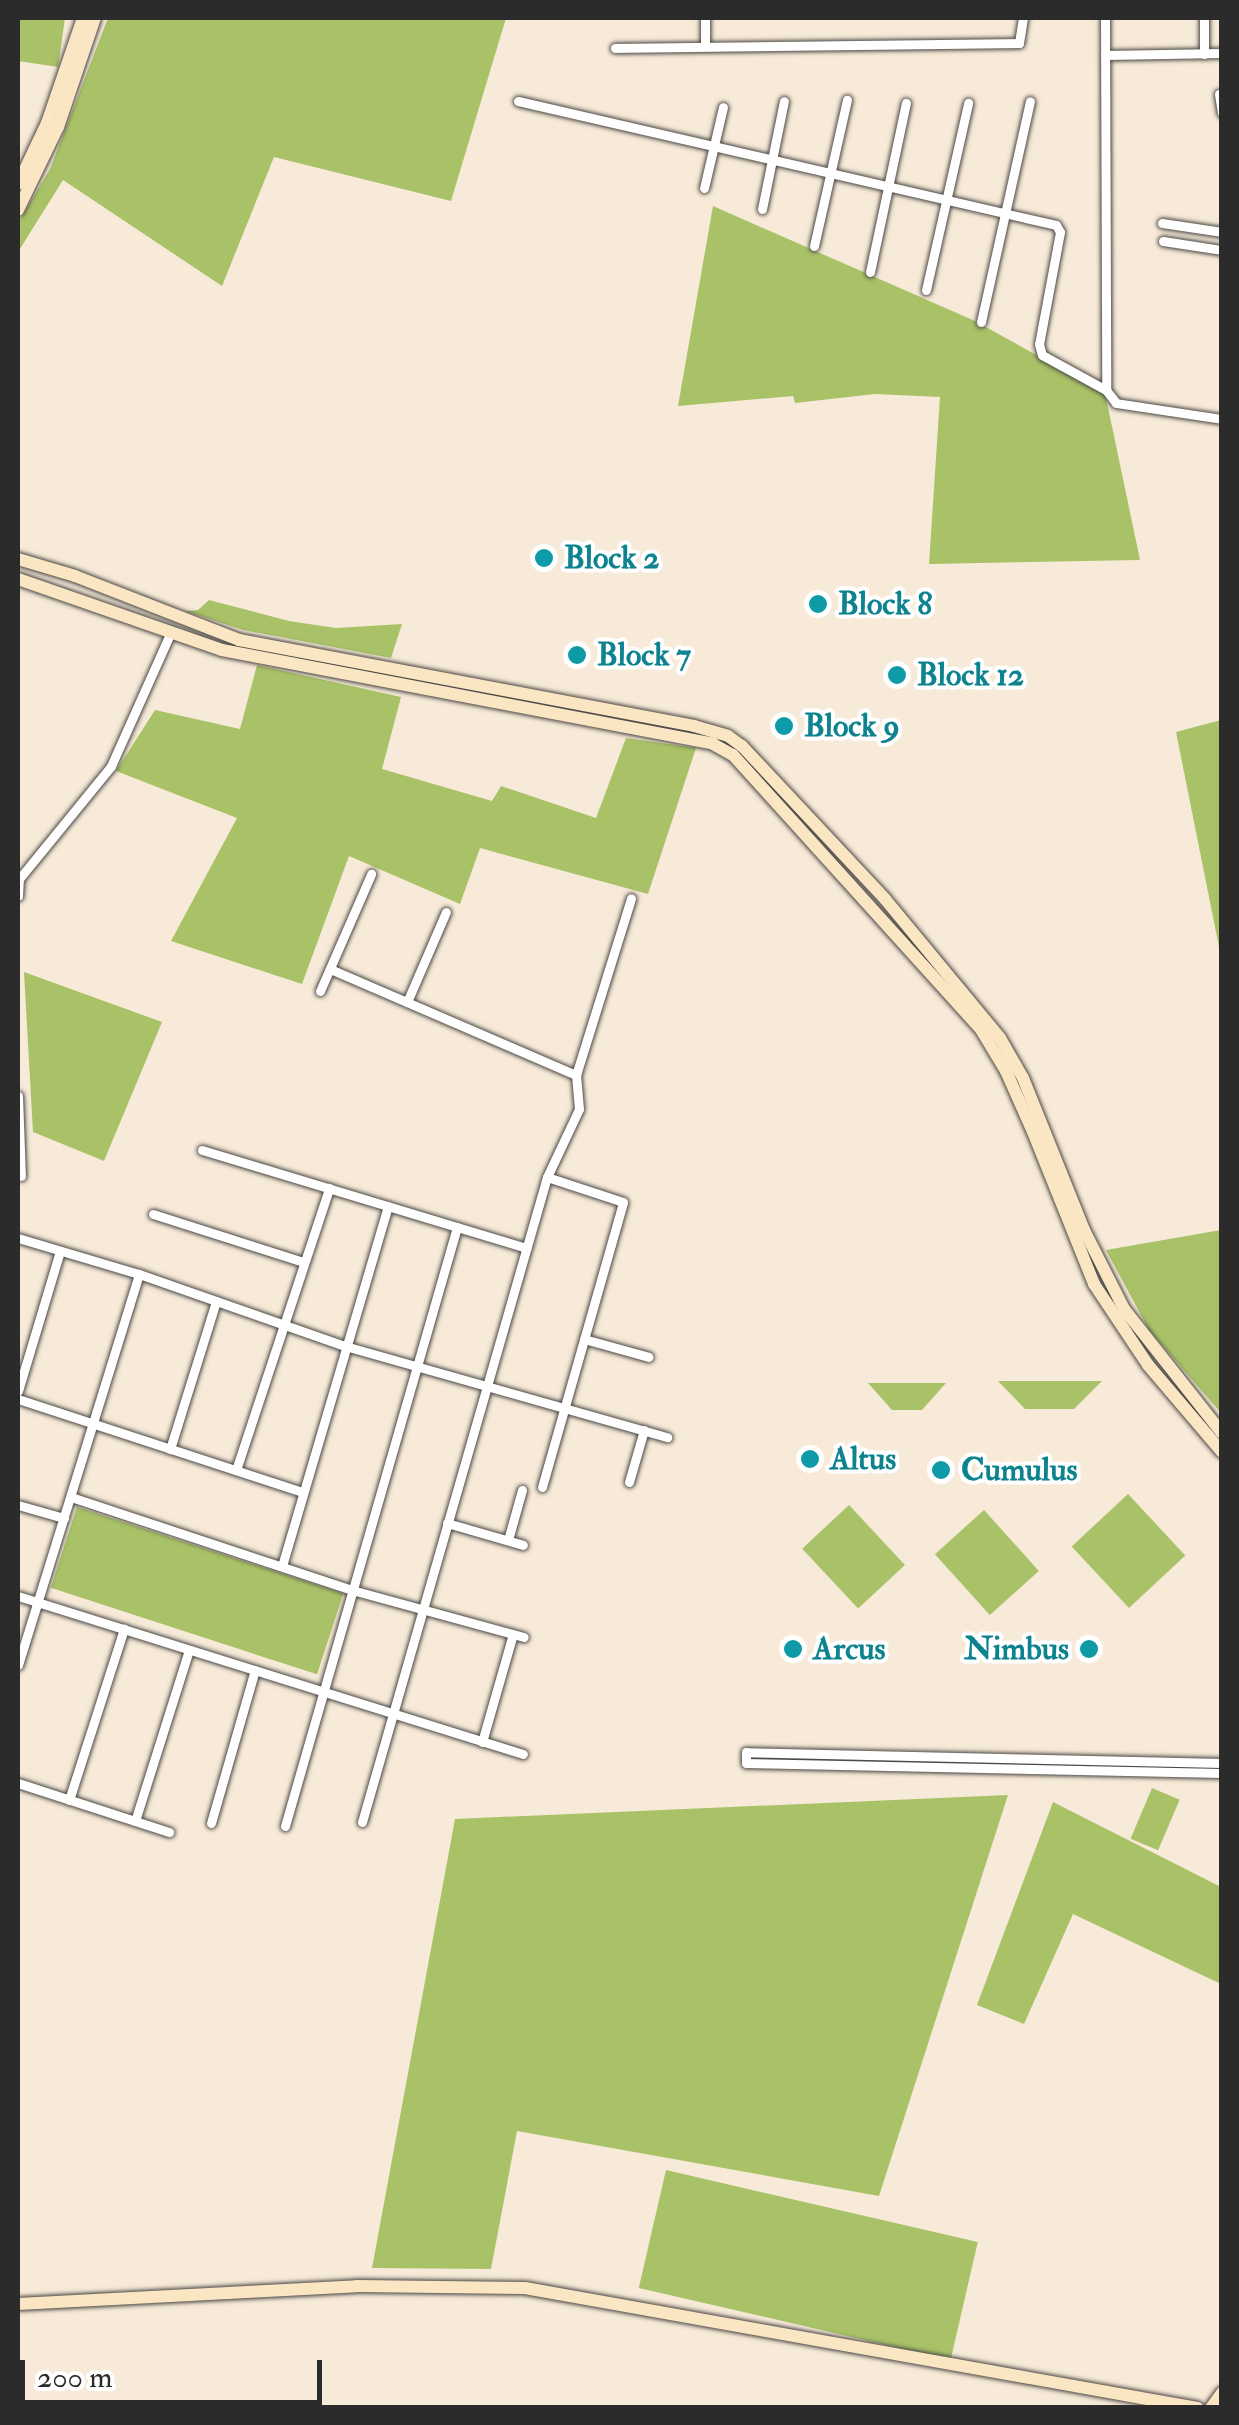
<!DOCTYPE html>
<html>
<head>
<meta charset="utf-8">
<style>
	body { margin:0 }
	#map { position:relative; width:1239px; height:2425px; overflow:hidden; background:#f7ead8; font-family:"IM FELL Double Pica",serif }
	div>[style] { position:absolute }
	.green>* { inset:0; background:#a9c267; transform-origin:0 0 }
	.roads { filter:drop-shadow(0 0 2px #4a4845) drop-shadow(0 0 2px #4a4845) }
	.street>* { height:9px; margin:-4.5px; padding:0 4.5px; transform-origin:4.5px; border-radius:4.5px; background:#fff }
	.secondary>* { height:12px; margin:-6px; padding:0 6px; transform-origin:6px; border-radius:6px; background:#fbe6c4 }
	.dots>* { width:28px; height:28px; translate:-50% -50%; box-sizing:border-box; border:5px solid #fff; border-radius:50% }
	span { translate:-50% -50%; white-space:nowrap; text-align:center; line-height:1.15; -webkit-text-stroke:8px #fff; paint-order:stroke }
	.culture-label { font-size:32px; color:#0d838f; font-weight:700 }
	.left { translate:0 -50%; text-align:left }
	.right { translate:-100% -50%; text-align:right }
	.frame { position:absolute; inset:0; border:20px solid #2b2b2b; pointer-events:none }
	.scale { position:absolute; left:20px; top:2360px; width:302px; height:45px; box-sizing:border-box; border:5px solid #2b2b2b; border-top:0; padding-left:12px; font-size:30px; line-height:35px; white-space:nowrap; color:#2b2b2b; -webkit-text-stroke:8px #fff; paint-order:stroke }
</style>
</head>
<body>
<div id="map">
	<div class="green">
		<i style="clip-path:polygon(18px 18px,65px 18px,58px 67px,18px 61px)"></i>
		<i style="clip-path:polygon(108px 18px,506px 18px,451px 201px,274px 157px,222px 286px,63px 180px,18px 252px,18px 223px,50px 169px)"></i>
		<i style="clip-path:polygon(713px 206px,975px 321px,1105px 393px,1140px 560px,929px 564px,940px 397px,875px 394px,795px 403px,793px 396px,678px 406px)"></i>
		<i style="clip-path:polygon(209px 600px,289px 621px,336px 628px,402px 624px,391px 658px,243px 630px,185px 611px,198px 610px)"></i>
		<i style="clip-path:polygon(257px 665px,401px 697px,382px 769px,492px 801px,501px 786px,596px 818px,626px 738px,696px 748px,648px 894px,480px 848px,460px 904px,349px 856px,302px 984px,171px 941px,237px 818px,116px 771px,155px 710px,240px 729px)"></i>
		<i style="clip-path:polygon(1221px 720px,1222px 720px,1221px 986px,1221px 957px,1176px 732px)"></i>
		<i style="clip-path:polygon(24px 972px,162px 1022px,104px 1161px,33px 1132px)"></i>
		<i style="clip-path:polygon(1221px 1230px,1221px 1413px,1149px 1330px,1106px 1250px)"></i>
		<i style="clip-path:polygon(998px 1381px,1102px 1381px,1074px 1409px,1025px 1409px)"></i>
		<i style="clip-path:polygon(868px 1383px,946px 1383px,922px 1410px,892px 1410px)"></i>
		<i style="left:1128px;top:1494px;width:84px;height:77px;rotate:47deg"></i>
		<i style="left:849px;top:1505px;width:82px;height:64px;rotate:47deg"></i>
		<i style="left:77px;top:1507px;width:280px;height:85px;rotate:18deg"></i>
		<i style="left:984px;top:1510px;width:82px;height:66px;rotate:48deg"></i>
		<i style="left:1152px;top:1788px;width:30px;height:55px;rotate:23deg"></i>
		<i style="clip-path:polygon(1008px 1795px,879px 2196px,517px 2131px,491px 2269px,372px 2268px,455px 1819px)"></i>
		<i style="clip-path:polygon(1053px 1802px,1221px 1887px,1221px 1984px,1073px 1914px,1024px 2024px,977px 2005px)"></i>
		<i style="left:666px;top:2170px;width:320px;height:121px;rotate:13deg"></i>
	</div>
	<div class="roads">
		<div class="street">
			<i style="left:1105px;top:18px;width:372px;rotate:89.8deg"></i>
			<i style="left:1204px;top:18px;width:36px;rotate:90deg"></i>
			<i style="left:705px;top:45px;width:27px;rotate:-90deg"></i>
			<i style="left:615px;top:48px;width:404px;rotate:-0.7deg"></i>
			<i style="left:1019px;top:43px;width:25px;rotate:-81deg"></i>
			<i style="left:1105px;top:55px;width:117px;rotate:-1deg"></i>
			<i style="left:1219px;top:94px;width:19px;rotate:81deg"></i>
			<i style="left:518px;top:101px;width:552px;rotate:12.98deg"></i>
			<i style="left:1056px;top:225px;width:8px;rotate:60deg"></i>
			<i style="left:1060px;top:232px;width:114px;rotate:100.6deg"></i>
			<i style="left:1039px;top:344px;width:11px;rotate:75deg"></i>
			<i style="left:1042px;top:355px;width:73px;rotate:28.7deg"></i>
			<i style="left:1106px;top:390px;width:16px;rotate:52deg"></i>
			<i style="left:1116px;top:403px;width:107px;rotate:8.6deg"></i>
			<i style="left:704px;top:188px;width:83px;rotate:-76.8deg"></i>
			<i style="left:762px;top:209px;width:110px;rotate:-78.5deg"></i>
			<i style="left:1162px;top:223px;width:61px;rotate:8.5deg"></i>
			<i style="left:1163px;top:241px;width:60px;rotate:8.7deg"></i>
			<i style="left:814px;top:246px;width:150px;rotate:-77.3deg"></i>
			<i style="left:870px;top:272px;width:173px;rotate:-78deg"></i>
			<i style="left:926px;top:290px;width:192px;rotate:-77.3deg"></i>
			<i style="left:981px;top:322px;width:226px;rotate:-77.5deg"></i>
			<i style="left:18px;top:896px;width:17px;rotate:-87deg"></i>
			<i style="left:19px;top:879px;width:146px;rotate:-50.8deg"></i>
			<i style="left:111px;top:766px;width:147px;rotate:-65.9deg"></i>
			<i style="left:330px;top:969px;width:268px;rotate:23.3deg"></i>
			<i style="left:320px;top:991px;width:128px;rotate:-66.4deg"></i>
			<i style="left:407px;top:1002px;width:98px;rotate:-66.6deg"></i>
			<i style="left:18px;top:1096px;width:80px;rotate:87.9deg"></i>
			<i style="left:202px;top:1150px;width:339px;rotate:16.8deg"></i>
			<i style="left:153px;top:1214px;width:157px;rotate:17.7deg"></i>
			<i style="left:18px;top:1238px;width:126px;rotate:16.6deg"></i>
			<i style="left:139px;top:1274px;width:218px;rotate:19.3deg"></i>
			<i style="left:345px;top:1346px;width:335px;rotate:15.8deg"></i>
			<i style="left:584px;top:1339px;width:67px;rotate:15.5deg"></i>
			<i style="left:18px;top:1391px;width:146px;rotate:-73.3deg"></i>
			<i style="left:18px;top:1399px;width:300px;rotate:18.1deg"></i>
			<i style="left:170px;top:1449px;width:155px;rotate:-72.7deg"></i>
			<i style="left:236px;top:1470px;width:297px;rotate:-71.7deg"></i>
			<i style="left:629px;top:1482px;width:54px;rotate:-73.9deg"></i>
			<i style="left:542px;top:1487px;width:296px;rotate:-74.1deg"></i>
			<i style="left:623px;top:1202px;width:80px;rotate:-161.8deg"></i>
			<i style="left:71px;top:1497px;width:296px;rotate:18.3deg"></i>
			<i style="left:352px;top:1590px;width:178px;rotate:15.3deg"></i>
			<i style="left:18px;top:1505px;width:48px;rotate:15.8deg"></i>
			<i style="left:447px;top:1523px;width:79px;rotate:16.1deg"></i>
			<i style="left:508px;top:1540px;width:52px;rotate:-74.4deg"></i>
			<i style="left:282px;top:1566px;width:375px;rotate:-73.6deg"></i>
			<i style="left:18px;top:1596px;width:529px;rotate:17.37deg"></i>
			<i style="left:18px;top:1665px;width:409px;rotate:-72.8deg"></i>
			<i style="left:482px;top:1742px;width:112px;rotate:-74deg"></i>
			<i style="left:1222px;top:1763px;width:476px;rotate:-178.7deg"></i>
			<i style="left:746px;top:1752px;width:11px;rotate:90deg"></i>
			<i style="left:746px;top:1763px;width:476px;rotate:1.2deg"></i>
			<i style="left:18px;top:1783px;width:159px;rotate:18deg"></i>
			<i style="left:69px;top:1800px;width:180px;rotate:-72.2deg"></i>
			<i style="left:135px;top:1821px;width:179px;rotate:-72.5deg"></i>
			<i style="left:362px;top:1822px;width:671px;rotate:-74deg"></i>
			<i style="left:547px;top:1177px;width:75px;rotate:-64.8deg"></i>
			<i style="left:579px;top:1109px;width:34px;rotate:-95deg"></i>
			<i style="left:576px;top:1075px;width:185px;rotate:-72.7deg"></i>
			<i style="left:211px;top:1823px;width:159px;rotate:-74deg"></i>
			<i style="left:285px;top:1826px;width:623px;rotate:-73.98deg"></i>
		</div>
		<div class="secondary">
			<i style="left:18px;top:184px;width:68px;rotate:-64.6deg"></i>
			<i style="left:47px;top:123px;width:111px;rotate:-71.1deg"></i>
			<i style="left:18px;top:210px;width:92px;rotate:-64.3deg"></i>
			<i style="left:58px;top:127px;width:115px;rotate:-71.3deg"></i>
			<i style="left:18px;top:559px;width:59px;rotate:16.6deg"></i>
			<i style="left:75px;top:576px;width:176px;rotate:21.3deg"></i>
			<i style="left:239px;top:640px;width:463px;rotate:10.7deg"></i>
			<i style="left:694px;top:726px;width:35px;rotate:16deg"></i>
			<i style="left:728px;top:736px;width:17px;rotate:36deg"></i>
			<i style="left:742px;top:746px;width:209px;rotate:46.9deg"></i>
			<i style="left:885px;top:899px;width:180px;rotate:50.4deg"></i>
			<i style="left:1000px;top:1038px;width:46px;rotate:60.1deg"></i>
			<i style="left:1023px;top:1078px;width:164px;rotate:68.1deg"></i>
			<i style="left:1084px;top:1230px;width:89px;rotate:63.1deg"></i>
			<i style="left:1124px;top:1309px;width:158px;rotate:51.7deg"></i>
			<i style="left:18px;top:579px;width:216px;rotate:19.2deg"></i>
			<i style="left:222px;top:650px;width:500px;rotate:10.8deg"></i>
			<i style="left:713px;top:744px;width:23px;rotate:29deg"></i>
			<i style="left:733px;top:755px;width:368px;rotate:47.9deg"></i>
			<i style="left:980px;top:1028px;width:50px;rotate:58.8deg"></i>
			<i style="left:1006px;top:1071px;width:67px;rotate:66.1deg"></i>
			<i style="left:1033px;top:1132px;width:164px;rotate:68.1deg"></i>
			<i style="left:1094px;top:1284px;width:97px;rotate:56.3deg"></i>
			<i style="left:1148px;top:1365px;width:114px;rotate:49.6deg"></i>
			<i style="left:18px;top:2304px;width:339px;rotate:-3deg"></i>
			<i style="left:357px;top:2286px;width:168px;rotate:0.7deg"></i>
			<i style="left:525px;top:2288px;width:683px;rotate:10.12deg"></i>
			<i style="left:1211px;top:2408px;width:19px;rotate:-54deg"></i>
		</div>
	</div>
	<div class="dots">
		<i style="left:544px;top:558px;background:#0f9aa8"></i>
		<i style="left:818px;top:604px;background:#0f9aa8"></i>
		<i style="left:577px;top:655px;background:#0f9aa8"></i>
		<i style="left:897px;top:675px;background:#0f9aa8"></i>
		<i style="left:784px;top:726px;background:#0f9aa8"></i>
		<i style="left:810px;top:1459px;background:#0f9aa8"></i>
		<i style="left:941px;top:1470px;background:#0f9aa8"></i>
		<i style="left:793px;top:1649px;background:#0f9aa8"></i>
		<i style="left:1089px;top:1649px;background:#0f9aa8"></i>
	</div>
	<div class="culture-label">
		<span class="left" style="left:564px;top:558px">Block 2</span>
		<span class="left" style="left:838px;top:604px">Block 8</span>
		<span class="left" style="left:597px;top:655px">Block 7</span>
		<span class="left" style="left:917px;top:675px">Block 12</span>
		<span class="left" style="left:804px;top:726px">Block 9</span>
		<span class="left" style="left:830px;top:1459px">Altus</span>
		<span class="left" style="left:961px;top:1470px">Cumulus</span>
		<span class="left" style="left:813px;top:1649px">Arcus</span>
		<span class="right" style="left:1069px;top:1649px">Nimbus</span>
	</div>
	<div class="frame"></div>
	<div class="scale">200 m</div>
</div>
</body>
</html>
